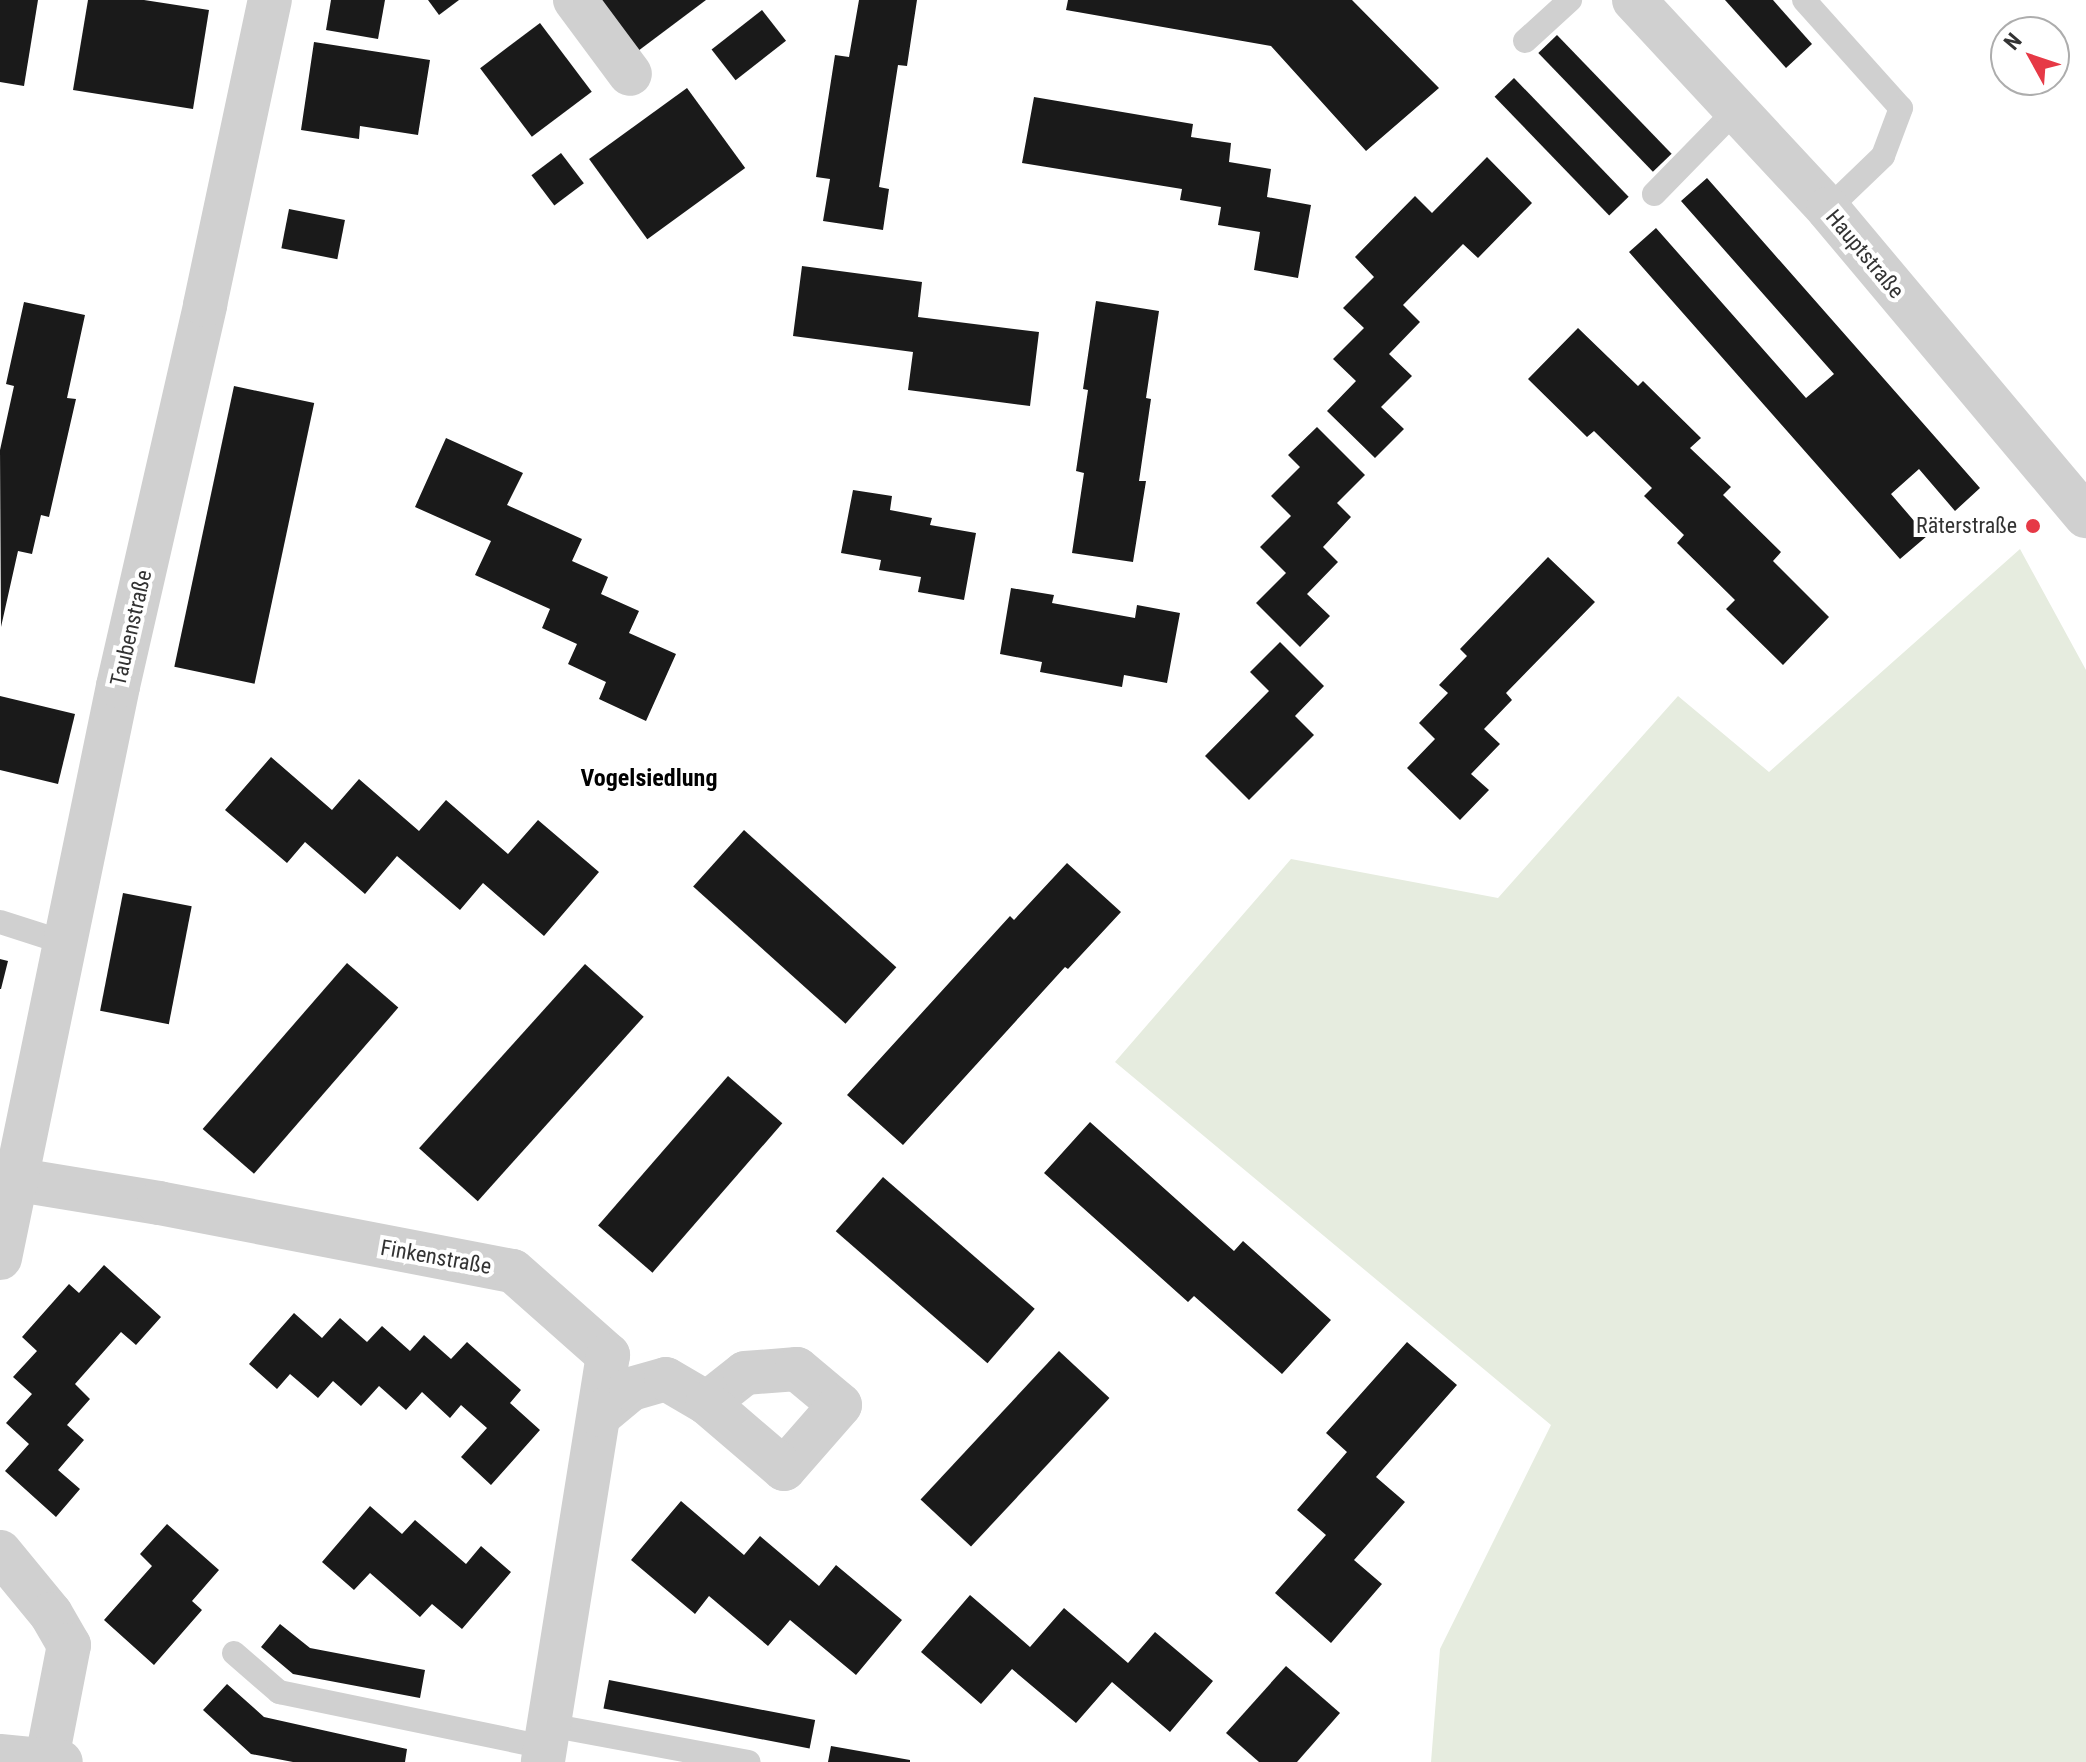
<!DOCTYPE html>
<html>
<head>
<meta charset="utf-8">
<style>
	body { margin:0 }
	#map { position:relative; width:2086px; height:1762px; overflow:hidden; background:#fff; font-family:"Roboto Condensed",sans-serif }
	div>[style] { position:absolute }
	.green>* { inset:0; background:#e6ecdf }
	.building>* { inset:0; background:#1a1a1a; transform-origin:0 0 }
	.service>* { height:24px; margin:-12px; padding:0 12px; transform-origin:12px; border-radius:12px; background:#d0d0d0 }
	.minor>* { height:44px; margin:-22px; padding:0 22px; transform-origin:22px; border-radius:22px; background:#d0d0d0 }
	.tertiary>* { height:44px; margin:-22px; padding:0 22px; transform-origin:22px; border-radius:22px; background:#d0d0d0 }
	.dots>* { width:22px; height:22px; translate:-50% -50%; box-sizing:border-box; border:4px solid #fff; border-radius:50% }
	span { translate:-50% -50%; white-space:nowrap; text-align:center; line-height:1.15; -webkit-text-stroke:8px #fff; paint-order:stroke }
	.street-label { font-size:22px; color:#333 }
	.poi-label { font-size:22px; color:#333 }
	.right { translate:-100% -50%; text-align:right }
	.neighbourhood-label { font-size:24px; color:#000; font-weight:700 }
	.north { position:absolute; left:1990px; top:16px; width:80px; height:80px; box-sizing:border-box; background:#fff; border:2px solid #adadad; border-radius:50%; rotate:310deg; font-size:22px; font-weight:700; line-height:32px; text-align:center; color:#333 }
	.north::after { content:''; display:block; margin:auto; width:28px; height:36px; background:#e63946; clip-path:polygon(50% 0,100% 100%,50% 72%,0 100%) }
</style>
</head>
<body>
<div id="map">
	<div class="green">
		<i style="clip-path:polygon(2020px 549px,2086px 670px,2086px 1762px,1431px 1762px,1440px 1649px,1551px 1425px,1115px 1062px,1291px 859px,1498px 898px,1678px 696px,1769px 772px)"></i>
	</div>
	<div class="building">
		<i style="clip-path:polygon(0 0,38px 0,24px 86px,0 82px)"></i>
		<i style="clip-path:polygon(88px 0,144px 0,209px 10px,193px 109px,73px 90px)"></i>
		<i style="clip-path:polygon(331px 0,385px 0,378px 39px,326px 30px)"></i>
		<i style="clip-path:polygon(428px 0,459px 0,439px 15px)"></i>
		<i style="clip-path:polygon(600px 0,706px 0,638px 51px)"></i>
		<i style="clip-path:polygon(859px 0,917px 0,907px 66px,898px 65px,879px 187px,889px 189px,883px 230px,823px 221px,830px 179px,816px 177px,835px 55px,849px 57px)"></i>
		<i style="clip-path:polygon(1068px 0,1352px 0,1439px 88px,1366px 151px,1271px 46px,1066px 10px)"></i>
		<i style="clip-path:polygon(1725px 0,1773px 0,1812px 44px,1786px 68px)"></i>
		<i style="left:762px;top:10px;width:39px;height:64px;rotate:52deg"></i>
		<i style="left:540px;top:23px;width:86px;height:75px;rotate:53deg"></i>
		<i style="left:1557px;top:35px;width:165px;height:26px;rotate:46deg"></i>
		<i style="clip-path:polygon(314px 42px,430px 60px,418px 135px,360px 126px,359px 139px,301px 130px)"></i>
		<i style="left:1514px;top:78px;width:165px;height:27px;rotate:46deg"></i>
		<i style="left:687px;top:88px;width:99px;height:121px;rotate:54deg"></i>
		<i style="clip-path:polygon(1034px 97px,1193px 124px,1191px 137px,1231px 143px,1229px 162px,1271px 169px,1267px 197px,1311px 205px,1298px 278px,1254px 270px,1260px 232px,1218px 225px,1221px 207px,1180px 200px,1182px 189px,1022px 163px)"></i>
		<i style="left:561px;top:153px;width:38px;height:37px;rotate:53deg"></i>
		<i style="clip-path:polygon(1487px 157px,1532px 203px,1478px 258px,1463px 244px,1403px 305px,1420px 322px,1389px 354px,1412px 376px,1381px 407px,1404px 429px,1375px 458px,1327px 411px,1356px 381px,1333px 359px,1364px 328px,1343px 308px,1374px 277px,1355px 257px,1415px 196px,1432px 213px)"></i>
		<i style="clip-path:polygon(1707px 178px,1980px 488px,1955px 511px,1919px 469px,1891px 494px,1927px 536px,1900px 559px,1629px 252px,1656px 228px,1806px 398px,1834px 374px,1681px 201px)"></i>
		<i style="left:289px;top:209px;width:57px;height:40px;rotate:11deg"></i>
		<i style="clip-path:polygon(802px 266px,922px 282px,918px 317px,1039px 332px,1030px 406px,908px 390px,913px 352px,793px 336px)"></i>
		<i style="clip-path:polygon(1096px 301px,1159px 311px,1146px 398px,1151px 399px,1139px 481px,1146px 481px,1133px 562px,1072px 553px,1084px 473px,1076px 471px,1088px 390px,1083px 389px)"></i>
		<i style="clip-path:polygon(24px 302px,85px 315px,67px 398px,76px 399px,49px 517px,41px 515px,32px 554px,18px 551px,1px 627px,0 450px,14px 386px,6px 384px)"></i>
		<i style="clip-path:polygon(1578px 328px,1638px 386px,1643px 381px,1701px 438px,1690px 448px,1731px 487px,1723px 495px,1781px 552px,1773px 561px,1829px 617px,1783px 665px,1726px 609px,1735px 600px,1677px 543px,1684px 535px,1644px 496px,1652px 488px,1594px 431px,1587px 437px,1528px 379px)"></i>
		<i style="left:234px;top:386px;width:82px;height:287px;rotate:12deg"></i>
		<i style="clip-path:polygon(1317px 427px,1365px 475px,1337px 503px,1351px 517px,1323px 547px,1338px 562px,1307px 594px,1330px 616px,1300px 647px,1256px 603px,1286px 573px,1260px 547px,1291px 516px,1271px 496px,1300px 467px,1288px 455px)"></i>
		<i style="clip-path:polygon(446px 438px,523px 473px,507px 505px,582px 539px,572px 561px,608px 577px,601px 594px,639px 611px,629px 633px,676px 654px,646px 721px,599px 699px,606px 682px,568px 664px,577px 644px,542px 628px,550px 609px,475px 575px,491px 541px,415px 507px)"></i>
		<i style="clip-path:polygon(853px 490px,892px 496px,890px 510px,932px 518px,930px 525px,976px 533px,964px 600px,918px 592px,921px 577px,879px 570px,881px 560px,841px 553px)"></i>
		<i style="clip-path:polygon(1548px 557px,1595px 602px,1506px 693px,1512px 700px,1484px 729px,1500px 744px,1471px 774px,1489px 790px,1460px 820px,1407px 768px,1435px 739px,1419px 723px,1448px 693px,1439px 685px,1467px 656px,1460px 649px)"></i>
		<i style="clip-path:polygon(1011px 588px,1054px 595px,1052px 603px,1135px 618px,1137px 605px,1180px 613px,1167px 683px,1124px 675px,1122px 687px,1040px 672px,1042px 662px,1000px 654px)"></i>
		<i style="clip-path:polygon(1280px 642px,1324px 686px,1295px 716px,1314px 735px,1249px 800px,1205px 756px,1269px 691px,1250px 672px)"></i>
		<i style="clip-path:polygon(0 696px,75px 714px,58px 784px,0 770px)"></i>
		<i style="clip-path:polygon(271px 757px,332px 810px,359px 779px,419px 831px,446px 800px,508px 854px,538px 820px,599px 872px,544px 936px,483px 883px,460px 910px,397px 856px,365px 894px,305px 842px,287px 863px,225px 810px)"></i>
		<i style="left:744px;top:830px;width:205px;height:76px;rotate:42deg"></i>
		<i style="clip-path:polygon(1067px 863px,1121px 912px,1068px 969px,1065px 967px,903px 1145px,847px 1095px,1010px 916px,1014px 920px)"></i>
		<i style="left:123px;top:893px;width:70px;height:120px;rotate:11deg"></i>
		<i style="clip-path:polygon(0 959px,8px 961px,1px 989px,0 989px)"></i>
		<i style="left:347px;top:963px;width:68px;height:220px;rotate:41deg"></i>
		<i style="left:585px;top:964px;width:79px;height:248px;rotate:42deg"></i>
		<i style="left:728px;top:1076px;width:72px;height:198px;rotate:41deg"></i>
		<i style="clip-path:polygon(1090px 1122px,1234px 1251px,1243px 1241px,1331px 1320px,1282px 1374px,1194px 1296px,1188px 1302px,1044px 1173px)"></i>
		<i style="left:883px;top:1177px;width:201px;height:72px;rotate:41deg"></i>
		<i style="clip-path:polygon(104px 1265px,161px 1317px,136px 1345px,121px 1332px,75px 1384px,90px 1399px,67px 1425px,84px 1440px,58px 1470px,80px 1489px,56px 1517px,5px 1471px,29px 1444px,6px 1423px,32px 1394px,13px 1377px,37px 1351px,22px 1337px,69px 1284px,79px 1293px)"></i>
		<i style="clip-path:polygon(294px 1313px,322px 1338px,340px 1318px,367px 1342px,382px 1326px,410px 1351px,424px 1335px,451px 1359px,467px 1342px,521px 1390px,510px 1403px,540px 1430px,491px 1485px,461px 1457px,487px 1428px,461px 1405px,450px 1418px,422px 1392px,406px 1410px,379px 1386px,361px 1406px,333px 1381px,318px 1398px,290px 1374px,277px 1389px,249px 1364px)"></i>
		<i style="clip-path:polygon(1407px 1342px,1457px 1385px,1376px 1477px,1405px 1502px,1354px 1560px,1382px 1584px,1331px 1643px,1275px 1593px,1326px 1535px,1297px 1510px,1347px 1452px,1326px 1433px)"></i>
		<i style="left:1059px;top:1351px;width:69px;height:203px;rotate:43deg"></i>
		<i style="clip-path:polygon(681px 1501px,744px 1555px,760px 1536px,819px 1586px,836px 1565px,902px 1620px,856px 1675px,790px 1620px,768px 1646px,709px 1596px,695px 1614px,631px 1560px)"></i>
		<i style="clip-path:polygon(370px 1506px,402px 1534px,415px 1520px,466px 1564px,481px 1546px,511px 1572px,462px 1629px,432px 1604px,420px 1617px,370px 1573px,354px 1590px,322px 1562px)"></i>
		<i style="clip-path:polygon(167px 1524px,219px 1570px,192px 1601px,202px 1610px,154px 1665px,104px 1620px,152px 1566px,140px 1554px)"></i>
		<i style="clip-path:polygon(970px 1595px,1030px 1647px,1064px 1608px,1128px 1663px,1155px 1632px,1213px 1681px,1170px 1732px,1112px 1682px,1076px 1723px,1012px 1669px,981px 1704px,921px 1652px)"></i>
		<i style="clip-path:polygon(280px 1624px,310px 1648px,425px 1670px,420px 1698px,293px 1674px,261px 1647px)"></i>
		<i style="clip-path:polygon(1286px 1666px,1340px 1713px,1297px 1762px,1259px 1762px,1226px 1733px)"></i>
		<i style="left:609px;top:1680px;width:210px;height:29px;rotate:11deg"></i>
		<i style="clip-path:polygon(227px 1684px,264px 1717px,407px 1749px,405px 1762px,293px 1762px,251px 1754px,203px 1710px)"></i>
		<i style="clip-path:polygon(831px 1746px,910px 1760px,910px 1762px,828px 1762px)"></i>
	</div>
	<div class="service">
		<i style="left:1804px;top:0;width:145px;rotate:48.1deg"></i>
		<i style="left:1901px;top:108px;width:51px;rotate:110.6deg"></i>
		<i style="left:1883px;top:156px;width:76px;rotate:136.1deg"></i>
		<i style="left:1525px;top:41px;width:61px;rotate:-42.3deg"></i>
		<i style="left:1654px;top:194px;width:119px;rotate:-45.7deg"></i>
		<i style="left:0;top:922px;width:69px;rotate:17.7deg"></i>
		<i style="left:234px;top:1653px;width:60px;rotate:40.9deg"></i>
		<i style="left:279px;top:1692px;width:272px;rotate:11.7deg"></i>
		<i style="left:549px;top:1725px;width:203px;rotate:10.5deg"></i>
	</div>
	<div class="minor">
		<i style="left:575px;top:0;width:92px;rotate:53.4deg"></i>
		<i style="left:19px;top:1180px;width:142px;rotate:9.3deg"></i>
		<i style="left:159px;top:1203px;width:360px;rotate:10.9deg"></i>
		<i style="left:513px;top:1271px;width:127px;rotate:41.5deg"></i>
		<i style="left:608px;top:1355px;width:412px;rotate:99.1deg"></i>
		<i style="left:0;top:1258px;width:584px;rotate:-78.34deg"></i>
		<i style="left:118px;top:686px;width:391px;rotate:-77.1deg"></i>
		<i style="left:205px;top:305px;width:312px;rotate:-78deg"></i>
		<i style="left:600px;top:1415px;width:40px;rotate:-40deg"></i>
		<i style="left:631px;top:1389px;width:36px;rotate:-16deg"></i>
		<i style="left:666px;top:1379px;width:48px;rotate:30.3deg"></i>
		<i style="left:707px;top:1403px;width:48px;rotate:-38.3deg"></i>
		<i style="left:745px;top:1373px;width:52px;rotate:-4.4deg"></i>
		<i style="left:797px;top:1369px;width:56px;rotate:39.9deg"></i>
		<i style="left:840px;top:1405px;width:85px;rotate:131.2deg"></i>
		<i style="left:784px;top:1469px;width:101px;rotate:-139.4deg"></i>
		<i style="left:0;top:1552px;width:80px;rotate:50.6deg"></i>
		<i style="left:51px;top:1614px;width:36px;rotate:60deg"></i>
		<i style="left:69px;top:1645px;width:115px;rotate:101deg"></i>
	</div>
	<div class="tertiary">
		<i style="left:1634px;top:0;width:285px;rotate:47.1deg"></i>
		<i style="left:1828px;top:209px;width:401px;rotate:50deg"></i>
		<i style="left:0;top:1756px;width:61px;rotate:5.6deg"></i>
	</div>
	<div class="dots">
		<i style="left:2033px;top:526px;background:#e63946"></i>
	</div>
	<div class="street-label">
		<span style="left:1865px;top:254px;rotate:50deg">Hauptstraße</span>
		<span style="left:131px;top:628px;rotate:-77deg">Taubenstraße</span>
		<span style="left:436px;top:1257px;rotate:10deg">Finkenstraße</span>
	</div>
	<div class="poi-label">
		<span class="right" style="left:2017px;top:526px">Räterstraße</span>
	</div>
	<div class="neighbourhood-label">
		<span style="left:649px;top:779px">Vogelsiedlung</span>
	</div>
	<div class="north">N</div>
</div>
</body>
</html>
